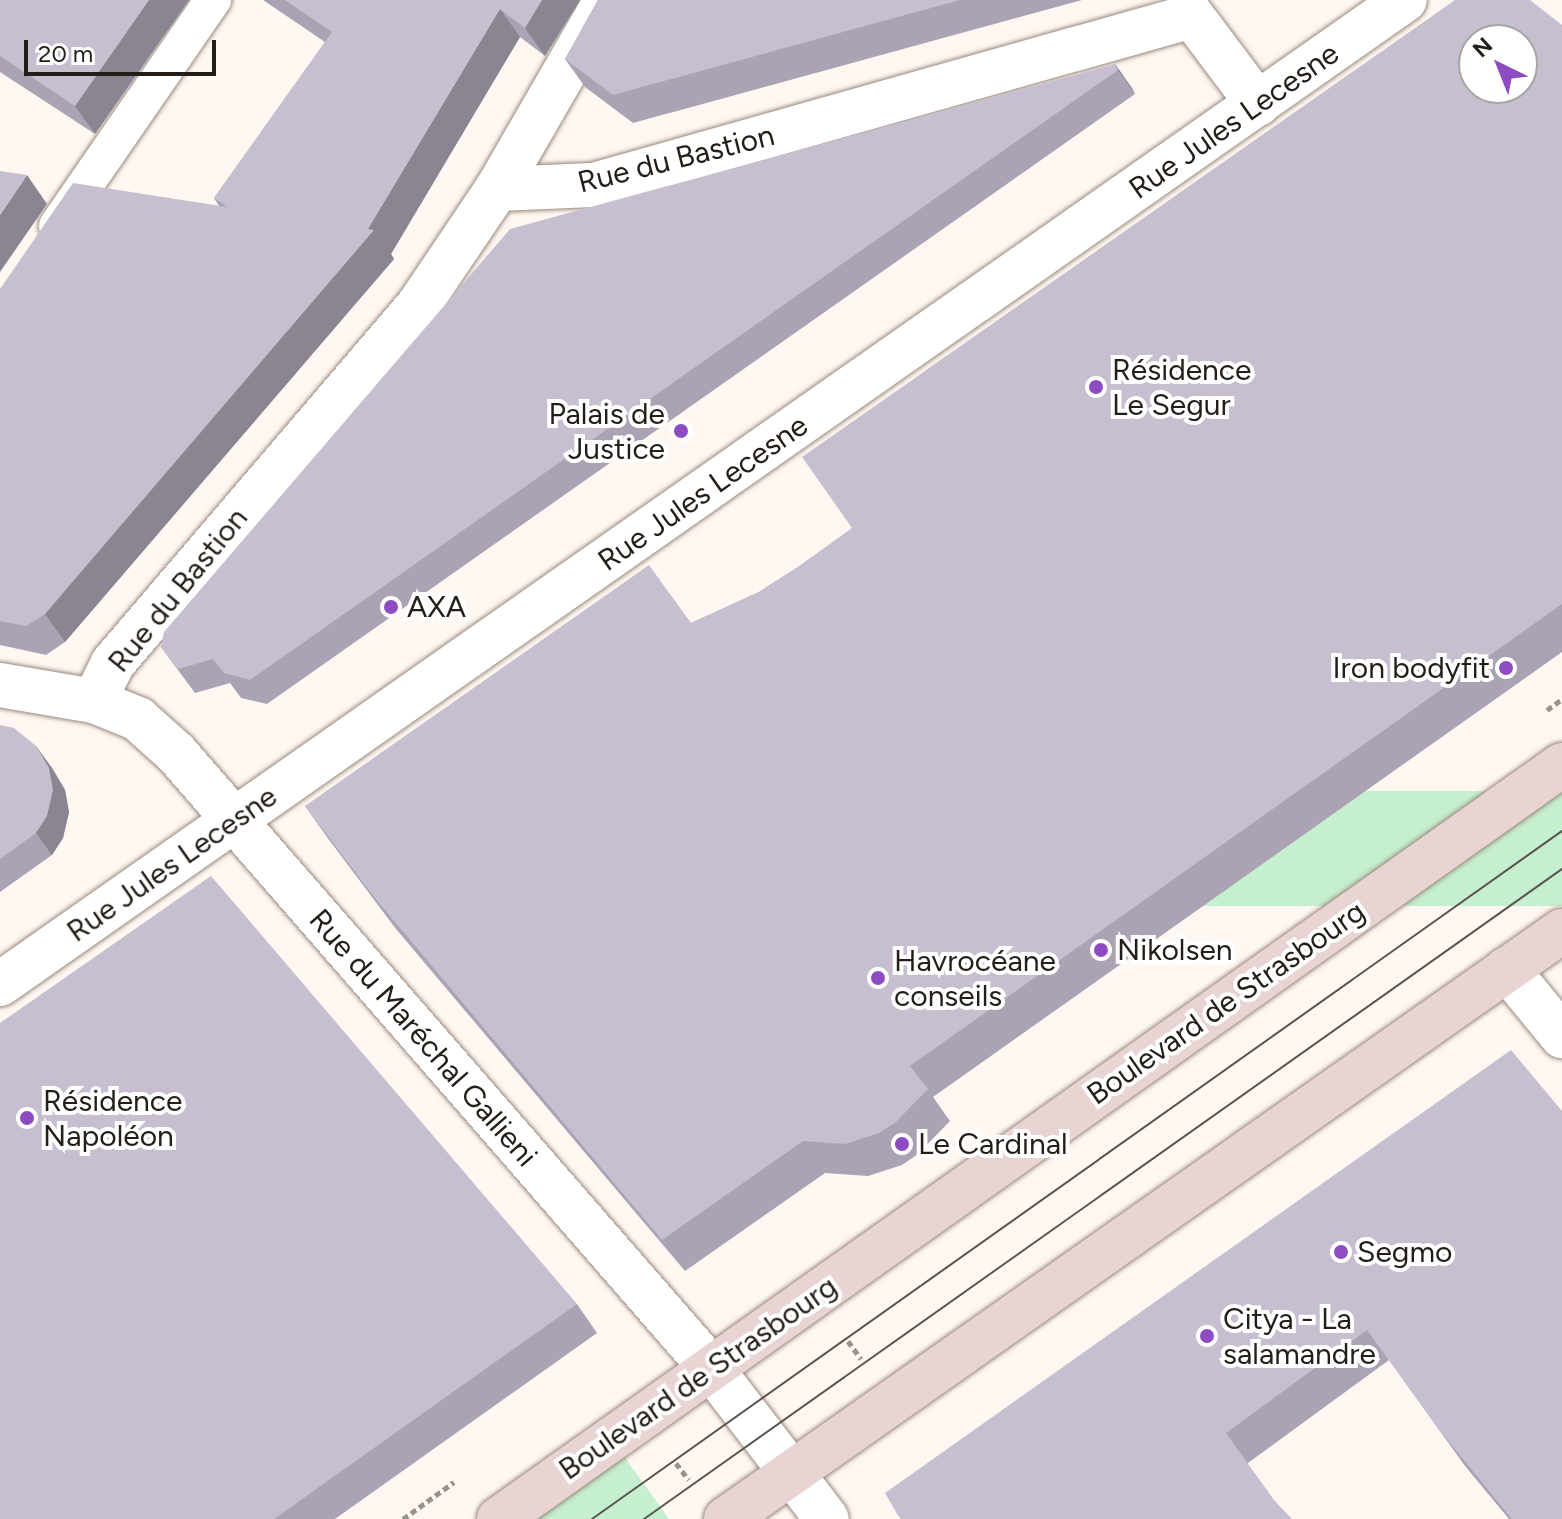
<!DOCTYPE html>
<html>
<head>
<meta charset="utf-8">
<style>
	body { margin:0 }
	#map { position:relative; width:1562px; height:1519px; overflow:hidden; background:#fef7f2; font-family:Figtree,sans-serif }
	div>[style] { position:absolute }
	.green>* { inset:0; background:#c5efce; transform-origin:0 0 }
	.path>* { height:5px; margin-top:-2.5px; transform-origin:0; background:repeating-linear-gradient(90deg,#98928d 0 6px,transparent 0 10px) }
	.roads { filter:drop-shadow(0 0 2px #99897c) drop-shadow(0 0 2px #99897c) }
	.lane>* { height:36px; margin:-18px; padding:0 18px; transform-origin:18px; border-radius:18px; background:#fff }
	.street>* { height:44px; margin:-22px; padding:0 22px; transform-origin:22px; border-radius:22px; background:#fff }
	.secondary>* { height:44px; margin:-22px; padding:0 22px; transform-origin:22px; border-radius:22px; background:#e9d4d4 }
	.tram>* { height:2px; margin:-1px; padding:0 1px; transform-origin:1px; border-radius:1px; background:#5a544f }
	.wall>* { inset:0; background:#aba3b3 }
	.shaded-wall>* { inset:0; background:#8b8592 }
	.building>* { inset:0; background:#c7bed0 }
	.dots>* { width:22px; height:22px; translate:-50% -50%; box-sizing:border-box; border:4px solid #fff; border-radius:50% }
	span { translate:-50% -50%; white-space:nowrap; text-align:center; line-height:1.15; -webkit-text-stroke:8px #fff; paint-order:stroke }
	.street-label { font-size:30px; color:#241e19 }
	.poi-label { font-size:30px; color:#241e19 }
	.left { translate:0 -50%; text-align:left }
	.right { translate:-100% -50%; text-align:right }
	.north { position:absolute; left:1458px; top:24px; width:80px; height:80px; box-sizing:border-box; background:#fff; border:2px solid #a7a5a3; border-radius:50%; rotate:317deg; font-size:22px; font-weight:700; line-height:32px; text-align:center; color:#241e19 }
	.north::after { content:''; display:block; margin:auto; width:28px; height:36px; background:#8d4cc1; clip-path:polygon(50% 0,100% 100%,50% 72%,0 100%) }
	.scale { position:absolute; left:24px; top:40px; width:192px; height:36px; box-sizing:border-box; border:4px solid #241e19; border-top:0; padding-left:10px; font-size:24px; line-height:28px; white-space:nowrap; color:#241e19; -webkit-text-stroke:6px #fff; paint-order:stroke }
</style>
</head>
<body>
<div id="map">
	<div class="green">
		<i style="left:1562px;top:791px;width:115px;height:863px;rotate:90deg"></i>
		<i style="clip-path:polygon(623px 1455px,669px 1519px,534px 1519px)"></i>
	</div>
	<div class="path">
		<i style="left:1547px;top:710px;width:19px;rotate:-36deg"></i>
		<i style="left:848px;top:1341px;width:22px;rotate:54deg"></i>
		<i style="left:676px;top:1463px;width:21px;rotate:53deg"></i>
		<i style="left:403px;top:1519px;width:63px;rotate:-36deg"></i>
	</div>
	<div class="roads">
		<div class="lane">
			<i style="left:57px;top:226px;width:275px;rotate:-55.4deg"></i>
		</div>
		<div class="street">
			<i style="left:497px;top:189px;width:97px;rotate:-2.4deg"></i>
			<i style="left:594px;top:185px;width:621px;rotate:-15.78deg"></i>
			<i style="left:1192px;top:16px;width:110px;rotate:53.1deg"></i>
			<i style="left:0;top:685px;width:95px;rotate:9.7deg"></i>
			<i style="left:94px;top:701px;width:48px;rotate:22.2deg"></i>
			<i style="left:138px;top:719px;width:51px;rotate:41.8deg"></i>
			<i style="left:176px;top:753px;width:815px;rotate:48.98deg"></i>
			<i style="left:711px;top:1368px;width:190px;rotate:52.5deg"></i>
			<i style="left:94px;top:701px;width:42px;rotate:-63.4deg"></i>
			<i style="left:113px;top:663px;width:470px;rotate:-49.5deg"></i>
			<i style="left:418px;top:306px;width:141px;rotate:-56deg"></i>
			<i style="left:497px;top:189px;width:218px;rotate:-60deg"></i>
			<i style="left:1507px;top:969px;width:87px;rotate:50.6deg"></i>
			<i style="left:0;top:984px;width:1715px;rotate:-35.01deg"></i>
		</div>
		<div class="secondary">
			<i style="left:499px;top:1519px;width:1303px;rotate:-35.35deg"></i>
			<i style="left:726px;top:1519px;width:1022px;rotate:-35.12deg"></i>
		</div>
	</div>
	<div class="tram">
		<i style="left:592px;top:1519px;width:1189px;rotate:-35.35deg"></i>
		<i style="left:644px;top:1519px;width:1125px;rotate:-35.3deg"></i>
	</div>
	<div class="wall">
		<i style="clip-path:polygon(0 0,189px 0,95px 134px,0 72px)"></i>
		<i style="clip-path:polygon(263px 0,580px 0,545px 56px,520px 37px,391px 254px,394px 259px,65px 642px,46px 655px,0 645px,0 289px,219px 206px,214px 198px,325px 42px)"></i>
		<i style="clip-path:polygon(598px 0,1082px 0,633px 123px,585px 87px,565px 59px)"></i>
		<i style="clip-path:polygon(1562px 25px,1562px 652px,933px 1097px,950px 1121px,918px 1154px,902px 1165px,868px 1176px,825px 1173px,685px 1271px,396px 929px,327px 837px,305px 806px,691px 623px,759px 592px,798px 567px)"></i>
		<i style="clip-path:polygon(1115px 64px,1135px 94px,267px 704px,241px 698px,230px 683px,195px 693px,161px 647px)"></i>
		<i style="clip-path:polygon(0 725px,52px 768px,65px 790px,69px 812px,63px 838px,52px 855px,0 892px)"></i>
		<i style="clip-path:polygon(1562px 1111px,1562px 1519px,1509px 1519px,1465px 1466px,1389px 1360px,1248px 1463px,900px 1519px)"></i>
		<i style="clip-path:polygon(577px 1304px,597px 1333px,335px 1519px,0 1519px)"></i>
	</div>
	<div class="shaded-wall">
		<i style="clip-path:polygon(149px 0,189px 0,95px 134px,75px 106px)"></i>
		<i style="clip-path:polygon(542px 0,580px 0,545px 56px,525px 28px)"></i>
		<i style="clip-path:polygon(500px 9px,520px 37px,391px 254px,394px 259px,65px 642px,45px 614px,368px 229px)"></i>
		<i style="clip-path:polygon(1115px 64px,1132px 88px,1135px 94px,1118px 70px)"></i>
		<i style="clip-path:polygon(27px 175px,47px 204px,0 272px,0 215px)"></i>
		<i style="clip-path:polygon(36px 746px,52px 768px,65px 790px,69px 812px,63px 838px,52px 855px,36px 833px)"></i>
	</div>
	<div class="building">
		<i style="clip-path:polygon(0 0,149px 0,75px 106px,0 56px)"></i>
		<i style="clip-path:polygon(285px 0,542px 0,525px 28px,500px 9px,368px 229px,374px 230px,45px 614px,26px 626px,0 621px,0 289px,73px 183px,227px 207px,214px 198px,332px 32px)"></i>
		<i style="clip-path:polygon(598px 0,960px 0,613px 95px,565px 59px)"></i>
		<i style="clip-path:polygon(evenodd,1455px 0,1530px 0,1562px 25px,1562px 604px,910px 1066px,928px 1089px,896px 1122px,879px 1133px,845px 1144px,803px 1141px,662px 1240px,374px 897px,305px 806px,649px 565px,691px 623px,759px 592px,798px 567px,852px 528px,802px 457px,1455px 0,1474px 40px,1522px 40px,1522px 88px,1474px 88px,1474px 40px)"></i>
		<i style="clip-path:polygon(1115px 64px,1118px 70px,250px 680px,224px 673px,213px 659px,178px 669px,161px 647px,164px 632px,510px 229px)"></i>
		<i style="clip-path:polygon(0 171px,27px 175px,0 215px)"></i>
		<i style="clip-path:polygon(0 725px,14px 728px,36px 746px,49px 768px,53px 790px,47px 816px,36px 833px,0 859px)"></i>
		<i style="clip-path:polygon(211px 876px,577px 1304px,274px 1519px,0 1519px,0 1023px)"></i>
		<i style="clip-path:polygon(1511px 1050px,1562px 1111px,1562px 1519px,1512px 1519px,1444px 1436px,1367px 1330px,1226px 1433px,1274px 1500px,1292px 1519px,901px 1519px,897px 1514px,885px 1493px)"></i>
	</div>
	<div class="dots">
		<i style="left:1096px;top:387px;background:#8d4cc1"></i>
		<i style="left:681px;top:431px;background:#8d4cc1"></i>
		<i style="left:391px;top:607px;background:#8d4cc1"></i>
		<i style="left:1506px;top:668px;background:#8d4cc1"></i>
		<i style="left:1101px;top:950px;background:#8d4cc1"></i>
		<i style="left:878px;top:978px;background:#8d4cc1"></i>
		<i style="left:27px;top:1118px;background:#8d4cc1"></i>
		<i style="left:902px;top:1144px;background:#8d4cc1"></i>
		<i style="left:1341px;top:1252px;background:#8d4cc1"></i>
		<i style="left:1207px;top:1336px;background:#8d4cc1"></i>
	</div>
	<div class="street-label">
		<span style="left:1234px;top:121px;rotate:-35deg">Rue Jules Lecesne</span>
		<span style="left:676px;top:159px;rotate:-14deg">Rue du Bastion</span>
		<span style="left:703px;top:493px;rotate:-35deg">Rue Jules Lecesne</span>
		<span style="left:178px;top:590px;rotate:-51deg">Rue du Bastion</span>
		<span style="left:172px;top:864px;rotate:-35deg">Rue Jules Lecesne</span>
		<span style="left:1226px;top:1003px;rotate:-35deg">Boulevard de Strasbourg</span>
		<span style="left:423px;top:1038px;rotate:49deg">Rue du Maréchal Gallieni</span>
		<span style="left:698px;top:1378px;rotate:-35deg">Boulevard de Strasbourg</span>
	</div>
	<div class="poi-label">
		<span class="left" style="left:1112px;top:387px">Résidence<br>Le Segur</span>
		<span class="right" style="left:665px;top:431px">Palais de<br>Justice</span>
		<span class="left" style="left:407px;top:607px">AXA</span>
		<span class="right" style="left:1490px;top:668px">Iron bodyfit</span>
		<span class="left" style="left:1117px;top:950px">Nikolsen</span>
		<span class="left" style="left:894px;top:978px">Havrocéane<br>conseils</span>
		<span class="left" style="left:43px;top:1118px">Résidence<br>Napoléon</span>
		<span class="left" style="left:918px;top:1144px">Le Cardinal</span>
		<span class="left" style="left:1357px;top:1252px">Segmo</span>
		<span class="left" style="left:1223px;top:1336px">Citya - La<br>salamandre</span>
	</div>
	<div class="north">N</div>
	<div class="scale">20 m</div>
</div>
</body>
</html>
